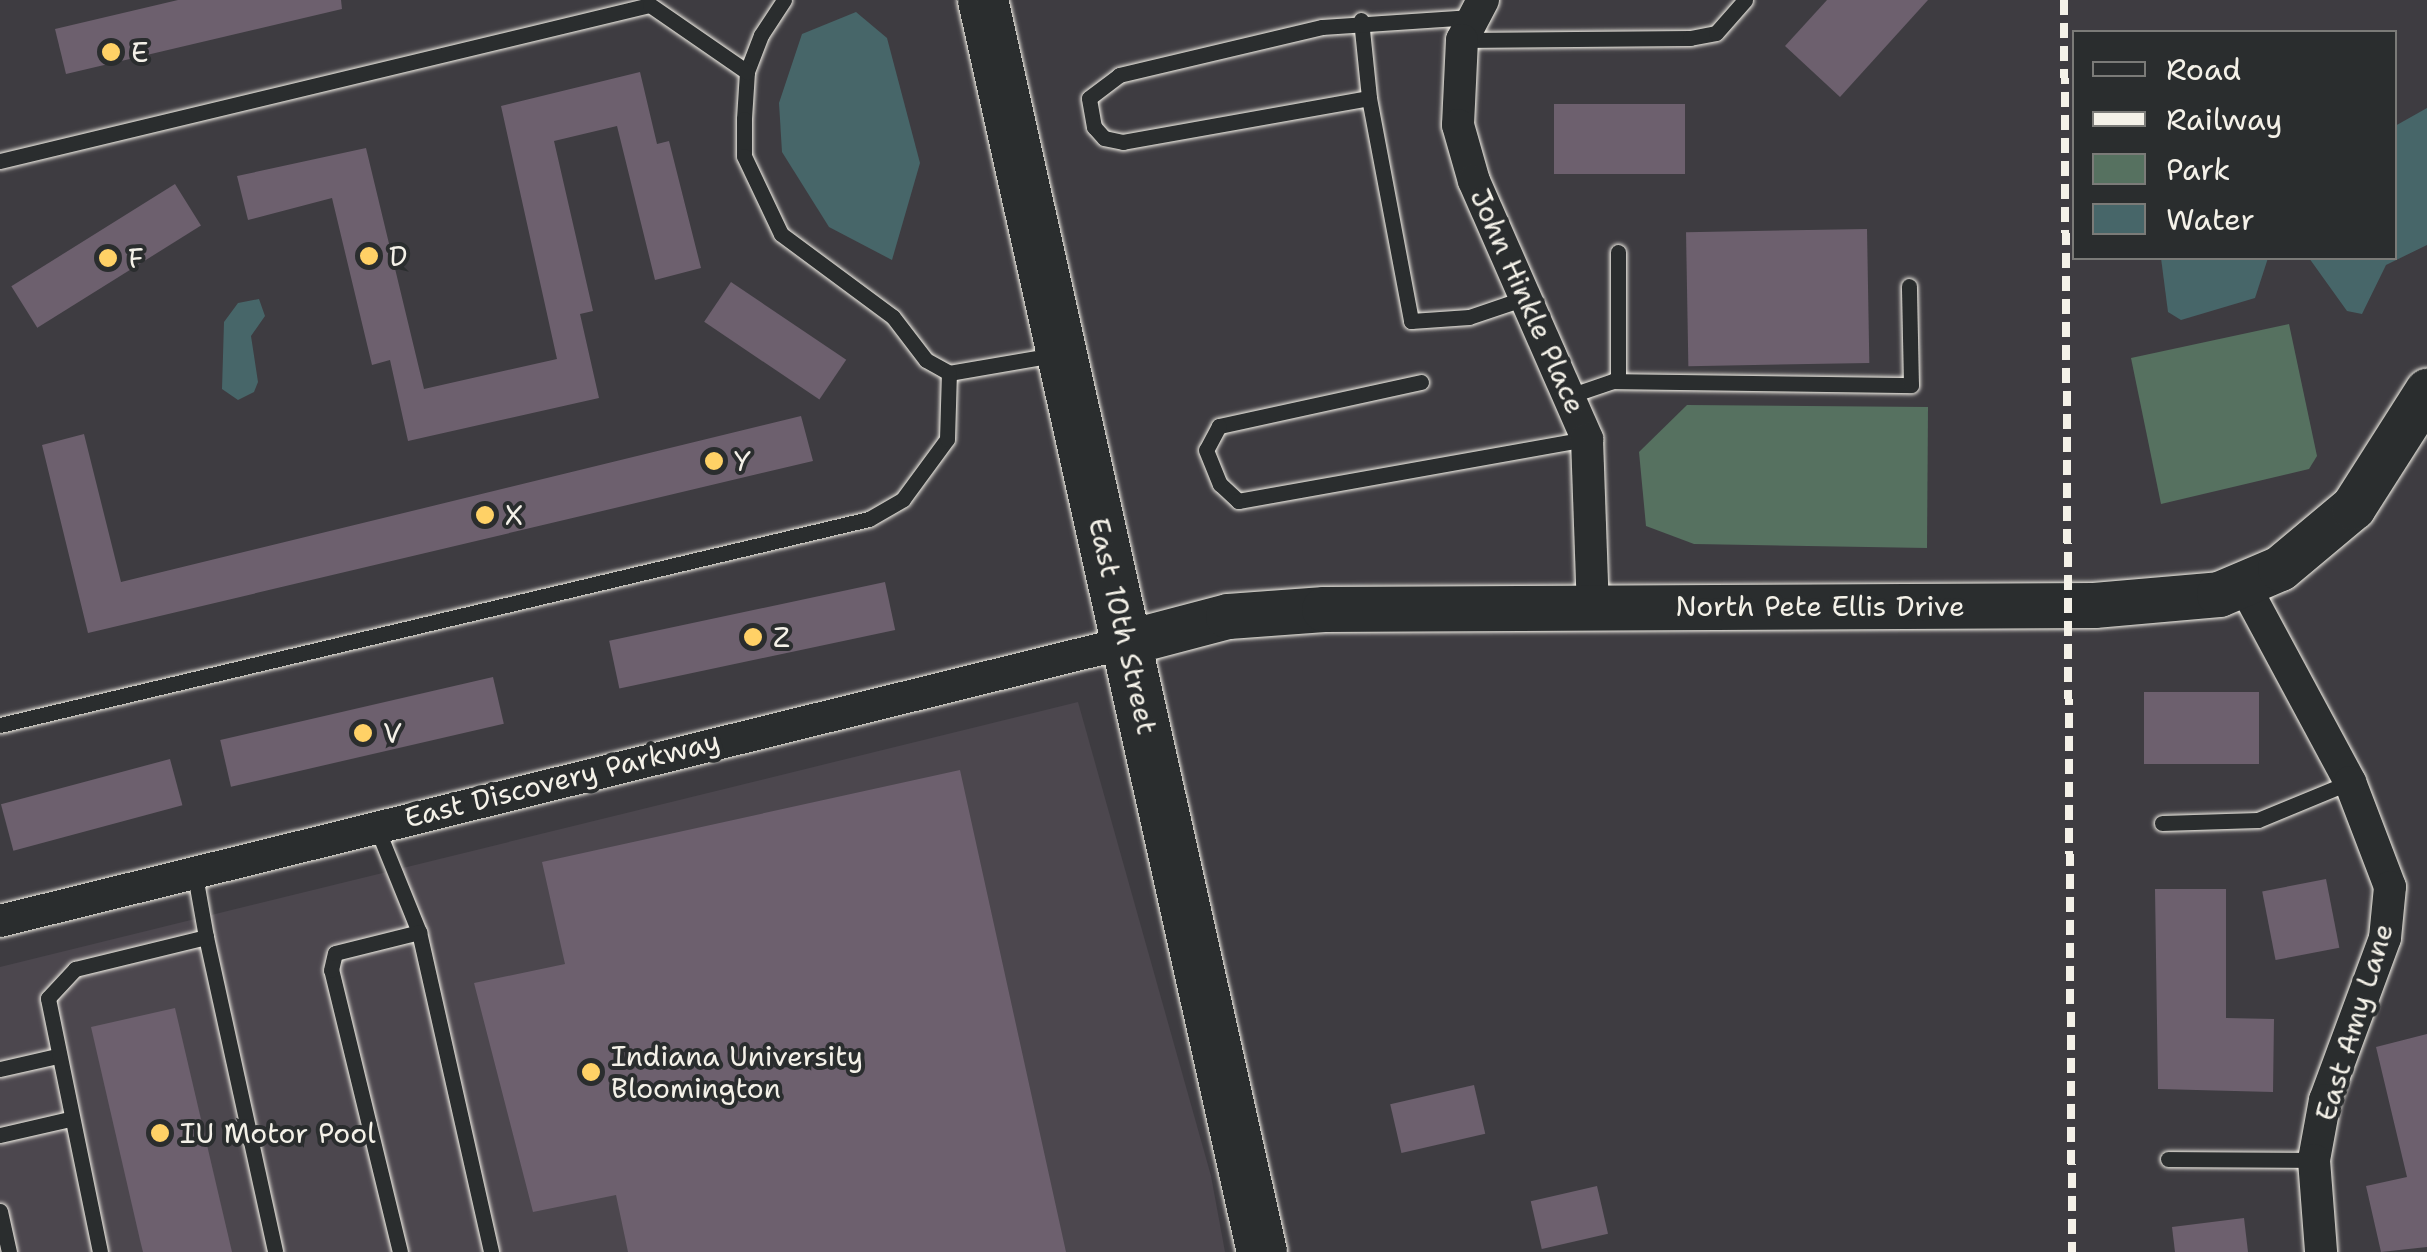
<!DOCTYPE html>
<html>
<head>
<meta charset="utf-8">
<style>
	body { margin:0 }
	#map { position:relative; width:2427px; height:1252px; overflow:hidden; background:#3e3c41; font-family:"Shantell Sans",sans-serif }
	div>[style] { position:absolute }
	.built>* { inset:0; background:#4c474e }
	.green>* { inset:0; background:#567160 }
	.water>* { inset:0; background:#476669 }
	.building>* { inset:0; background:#6d606e; transform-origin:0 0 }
	.roads { filter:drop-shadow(0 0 2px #f4f1e8) drop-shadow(0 0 2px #f4f1e8) }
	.lane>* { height:15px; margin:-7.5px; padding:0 7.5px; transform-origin:7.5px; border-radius:7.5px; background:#2a2d2e }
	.street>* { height:32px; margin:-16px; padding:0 16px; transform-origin:16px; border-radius:16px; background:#2a2d2e }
	.secondary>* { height:45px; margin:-22.5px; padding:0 22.5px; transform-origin:22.5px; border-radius:22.5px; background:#2a2d2e }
	.primary>* { height:50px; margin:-25px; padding:0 25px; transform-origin:25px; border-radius:25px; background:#2a2d2e }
	.rail>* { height:8px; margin-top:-4px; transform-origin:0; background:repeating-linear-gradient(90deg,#f4f1e8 0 15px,transparent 0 23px) }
	.dots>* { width:28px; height:28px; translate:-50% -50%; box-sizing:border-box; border:5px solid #2a2d2e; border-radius:50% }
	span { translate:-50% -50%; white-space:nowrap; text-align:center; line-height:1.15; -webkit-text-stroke:8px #2a2d2e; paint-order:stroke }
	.poi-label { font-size:28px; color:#f4f1e8 }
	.left { translate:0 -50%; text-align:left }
	.street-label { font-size:28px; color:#f4f1e8 }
	.legend { position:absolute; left:2072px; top:30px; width:325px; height:230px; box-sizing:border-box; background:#2a2d2e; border:2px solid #7b7b78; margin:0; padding:12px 18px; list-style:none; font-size:30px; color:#f4f1e8 }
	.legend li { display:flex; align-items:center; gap:20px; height:50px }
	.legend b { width:50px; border:2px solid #7b7b78 }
</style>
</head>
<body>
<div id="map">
	<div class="built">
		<i style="clip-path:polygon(1078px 702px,1211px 1176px,1225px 1252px,0 1252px,0 967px)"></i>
	</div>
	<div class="green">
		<i style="clip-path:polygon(2289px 324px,2317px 456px,2309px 469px,2161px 504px,2131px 358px)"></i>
		<i style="clip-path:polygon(1687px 405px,1928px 407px,1927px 548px,1694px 544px,1646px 526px,1639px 452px)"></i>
	</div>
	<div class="water">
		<i style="clip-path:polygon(856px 12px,887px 38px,920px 163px,892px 260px,829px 227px,782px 152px,779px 103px,802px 34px)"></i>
		<i style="clip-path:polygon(2427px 108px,2427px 245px,2386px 265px,2362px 314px,2347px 311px,2309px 258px,2394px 258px,2395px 126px)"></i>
		<i style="clip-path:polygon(2161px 258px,2268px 258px,2255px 298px,2181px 320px,2168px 312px)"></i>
		<i style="clip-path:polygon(259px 299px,265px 316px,251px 336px,258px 382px,254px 392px,238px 400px,222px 389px,224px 322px,238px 303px)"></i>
	</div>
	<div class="building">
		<i style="clip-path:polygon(178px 0,341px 0,342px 9px,66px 74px,55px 29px)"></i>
		<i style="clip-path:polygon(1827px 0,1928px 0,1840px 97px,1785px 46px)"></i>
		<i style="clip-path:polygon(640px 72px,657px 144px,669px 141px,701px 268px,655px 280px,617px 126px,554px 141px,593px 311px,580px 314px,599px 398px,408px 441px,390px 360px,372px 365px,332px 198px,248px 220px,237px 176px,366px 148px,424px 389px,557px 359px,501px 106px)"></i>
		<i style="left:1554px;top:104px;width:131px;height:70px"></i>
		<i style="left:175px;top:184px;width:49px;height:193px;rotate:58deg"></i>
		<i style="left:1867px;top:229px;width:134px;height:181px;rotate:89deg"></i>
		<i style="left:731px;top:282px;width:139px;height:48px;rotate:34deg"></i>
		<i style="clip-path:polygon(801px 416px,813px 461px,88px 633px,42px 445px,84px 434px,121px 582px)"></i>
		<i style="left:885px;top:582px;width:49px;height:282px;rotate:78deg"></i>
		<i style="left:493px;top:677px;width:48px;height:280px;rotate:77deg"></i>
		<i style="left:2144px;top:692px;width:115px;height:72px"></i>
		<i style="left:170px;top:759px;width:48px;height:175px;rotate:75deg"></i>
		<i style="clip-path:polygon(960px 770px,1066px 1252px,628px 1252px,616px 1195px,533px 1212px,474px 983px,565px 964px,542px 862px)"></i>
		<i style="left:2326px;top:879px;width:70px;height:65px;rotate:79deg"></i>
		<i style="clip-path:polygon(2155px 889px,2226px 889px,2226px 1018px,2274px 1019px,2273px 1092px,2158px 1089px)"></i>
		<i style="clip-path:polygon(175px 1008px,232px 1252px,143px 1252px,140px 1240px,91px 1027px)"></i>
		<i style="clip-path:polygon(2427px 1034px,2427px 1247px,2381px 1252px,2366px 1186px,2407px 1177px,2376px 1047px)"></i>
		<i style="left:1474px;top:1085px;width:50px;height:86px;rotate:77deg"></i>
		<i style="left:1597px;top:1186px;width:49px;height:68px;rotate:77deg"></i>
		<i style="clip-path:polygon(2244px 1218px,2248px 1252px,2175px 1252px,2172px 1227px)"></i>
	</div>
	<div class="roads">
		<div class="lane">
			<i style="left:784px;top:0;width:42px;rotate:123.3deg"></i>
			<i style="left:761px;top:35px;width:40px;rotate:111deg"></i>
			<i style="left:747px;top:72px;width:47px;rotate:93.7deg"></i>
			<i style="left:744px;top:119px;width:37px;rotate:90deg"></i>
			<i style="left:744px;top:156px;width:86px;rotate:64.6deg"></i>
			<i style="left:781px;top:234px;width:139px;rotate:36.5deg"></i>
			<i style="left:893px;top:317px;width:54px;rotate:52.5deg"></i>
			<i style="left:926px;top:360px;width:26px;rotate:29deg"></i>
			<i style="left:949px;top:373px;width:107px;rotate:-9.7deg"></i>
			<i style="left:1361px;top:20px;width:78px;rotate:84.1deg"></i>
			<i style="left:1369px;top:98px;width:227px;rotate:79.3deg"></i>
			<i style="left:1411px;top:321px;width:58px;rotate:-3.9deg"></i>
			<i style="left:1469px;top:317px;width:62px;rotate:-18.7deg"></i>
			<i style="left:1462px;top:40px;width:228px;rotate:-0.5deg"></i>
			<i style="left:1690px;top:38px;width:26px;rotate:-11deg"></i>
			<i style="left:1716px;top:33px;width:44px;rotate:-48.7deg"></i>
			<i style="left:1369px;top:98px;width:250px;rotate:169.9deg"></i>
			<i style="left:1123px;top:142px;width:19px;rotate:-168deg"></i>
			<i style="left:1104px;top:138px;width:15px;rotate:-132deg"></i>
			<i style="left:1094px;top:127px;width:29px;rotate:-100deg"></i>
			<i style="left:1089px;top:98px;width:38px;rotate:-37deg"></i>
			<i style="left:1119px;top:75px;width:209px;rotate:-13.3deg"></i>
			<i style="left:1322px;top:27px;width:150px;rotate:-3.8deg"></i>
			<i style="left:0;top:161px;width:668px;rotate:-13.5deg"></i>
			<i style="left:650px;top:5px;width:118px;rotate:34.6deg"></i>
			<i style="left:1618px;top:381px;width:129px;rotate:-90deg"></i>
			<i style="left:1421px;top:382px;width:207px;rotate:167.7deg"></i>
			<i style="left:1219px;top:426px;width:27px;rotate:118deg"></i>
			<i style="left:1206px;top:450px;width:37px;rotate:68deg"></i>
			<i style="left:1220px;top:484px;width:25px;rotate:43deg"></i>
			<i style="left:1238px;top:501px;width:354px;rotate:-10.1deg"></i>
			<i style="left:1572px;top:395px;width:43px;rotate:-18.9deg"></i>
			<i style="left:1613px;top:381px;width:298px;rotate:0.8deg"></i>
			<i style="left:1911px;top:385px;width:99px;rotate:-91.2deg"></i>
			<i style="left:0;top:725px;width:893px;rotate:-13.34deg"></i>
			<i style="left:869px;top:519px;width:39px;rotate:-30deg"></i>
			<i style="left:903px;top:499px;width:74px;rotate:-53.7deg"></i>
			<i style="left:947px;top:439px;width:66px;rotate:-88.3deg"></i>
			<i style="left:2162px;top:823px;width:96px;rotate:-1.8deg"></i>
			<i style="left:2258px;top:820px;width:100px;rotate:-22.4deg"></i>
			<i style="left:376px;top:826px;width:114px;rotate:67.9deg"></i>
			<i style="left:419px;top:932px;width:328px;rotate:77.3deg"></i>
			<i style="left:206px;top:937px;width:322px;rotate:77.6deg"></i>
			<i style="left:0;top:1069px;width:58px;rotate:-12.8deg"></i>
			<i style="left:0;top:1135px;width:72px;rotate:-12.9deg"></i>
			<i style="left:2168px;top:1159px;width:146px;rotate:0.4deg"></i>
			<i style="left:0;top:1211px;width:42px;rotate:77.6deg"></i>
			<i style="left:100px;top:1252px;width:259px;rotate:-101.6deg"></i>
			<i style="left:48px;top:998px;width:40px;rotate:-47deg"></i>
			<i style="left:75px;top:969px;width:135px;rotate:-13.7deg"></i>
			<i style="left:206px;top:937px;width:63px;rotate:-100.1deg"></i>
			<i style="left:400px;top:1252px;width:290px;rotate:-103.7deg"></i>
			<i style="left:331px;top:970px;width:17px;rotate:-77deg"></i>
			<i style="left:335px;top:953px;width:87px;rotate:-14deg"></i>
		</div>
		<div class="street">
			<i style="left:1483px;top:0;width:45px;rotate:117.7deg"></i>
			<i style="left:1462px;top:40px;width:85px;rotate:92.7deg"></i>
			<i style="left:1458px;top:125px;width:58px;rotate:74.1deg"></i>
			<i style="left:1474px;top:181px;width:282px;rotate:66.3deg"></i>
			<i style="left:1587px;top:439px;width:169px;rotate:88deg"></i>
			<i style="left:2244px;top:585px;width:224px;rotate:61.7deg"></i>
			<i style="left:2350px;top:782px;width:112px;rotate:69.1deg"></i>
			<i style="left:2390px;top:887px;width:51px;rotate:95.6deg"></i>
			<i style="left:2385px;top:938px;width:173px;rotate:110.3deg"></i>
			<i style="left:2325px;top:1100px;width:61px;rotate:100.4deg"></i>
			<i style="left:2314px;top:1160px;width:92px;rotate:85.6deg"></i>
			<i style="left:0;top:921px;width:1159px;rotate:-13.88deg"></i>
		</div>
		<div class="secondary">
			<i style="left:1125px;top:643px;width:106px;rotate:-14.7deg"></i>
			<i style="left:1228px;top:616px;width:96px;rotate:-4.2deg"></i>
			<i style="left:1324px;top:609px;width:770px;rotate:-0.3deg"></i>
			<i style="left:2094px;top:605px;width:125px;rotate:-5deg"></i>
			<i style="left:2219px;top:594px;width:66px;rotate:-23.1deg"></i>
			<i style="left:2280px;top:568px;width:95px;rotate:-39.9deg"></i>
			<i style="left:2353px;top:507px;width:138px;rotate:-57.5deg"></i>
		</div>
		<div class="primary">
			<i style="left:983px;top:0;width:1283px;rotate:77.44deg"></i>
		</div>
	</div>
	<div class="rail">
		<i style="left:2064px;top:0;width:1252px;rotate:89.63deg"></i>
	</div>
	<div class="dots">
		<i style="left:111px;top:52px;background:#ffd166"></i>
		<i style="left:369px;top:256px;background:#ffd166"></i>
		<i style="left:108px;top:258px;background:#ffd166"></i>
		<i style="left:714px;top:461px;background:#ffd166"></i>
		<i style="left:485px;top:515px;background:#ffd166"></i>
		<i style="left:753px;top:637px;background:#ffd166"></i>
		<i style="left:363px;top:733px;background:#ffd166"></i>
		<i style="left:591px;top:1072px;background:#ffd166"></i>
		<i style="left:160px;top:1133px;background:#ffd166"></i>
	</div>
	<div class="poi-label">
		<span class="left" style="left:131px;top:52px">E</span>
		<span class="left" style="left:389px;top:256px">D</span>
		<span class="left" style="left:128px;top:258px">F</span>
		<span class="left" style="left:734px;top:461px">Y</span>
		<span class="left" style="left:505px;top:515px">X</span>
		<span class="left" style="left:773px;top:637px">Z</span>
		<span class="left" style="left:383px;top:733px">V</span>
		<span class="left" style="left:611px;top:1072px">Indiana University<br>Bloomington</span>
		<span class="left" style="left:180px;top:1133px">IU Motor Pool</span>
	</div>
	<div class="street-label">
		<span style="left:1528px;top:301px;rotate:66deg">John Hinkle Place</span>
		<span style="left:1820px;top:606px">North Pete Ellis Drive</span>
		<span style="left:1123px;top:626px;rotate:77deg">East 10th Street</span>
		<span style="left:562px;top:779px;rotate:-14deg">East Discovery Parkway</span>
		<span style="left:2354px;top:1022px;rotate:-73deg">East Amy Lane</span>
	</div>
	<ul class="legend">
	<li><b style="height:12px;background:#2a2d2e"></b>Road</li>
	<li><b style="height:12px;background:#f4f1e8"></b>Railway</li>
	<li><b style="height:28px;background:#567160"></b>Park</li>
	<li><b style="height:28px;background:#476669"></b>Water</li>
	</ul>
</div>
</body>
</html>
